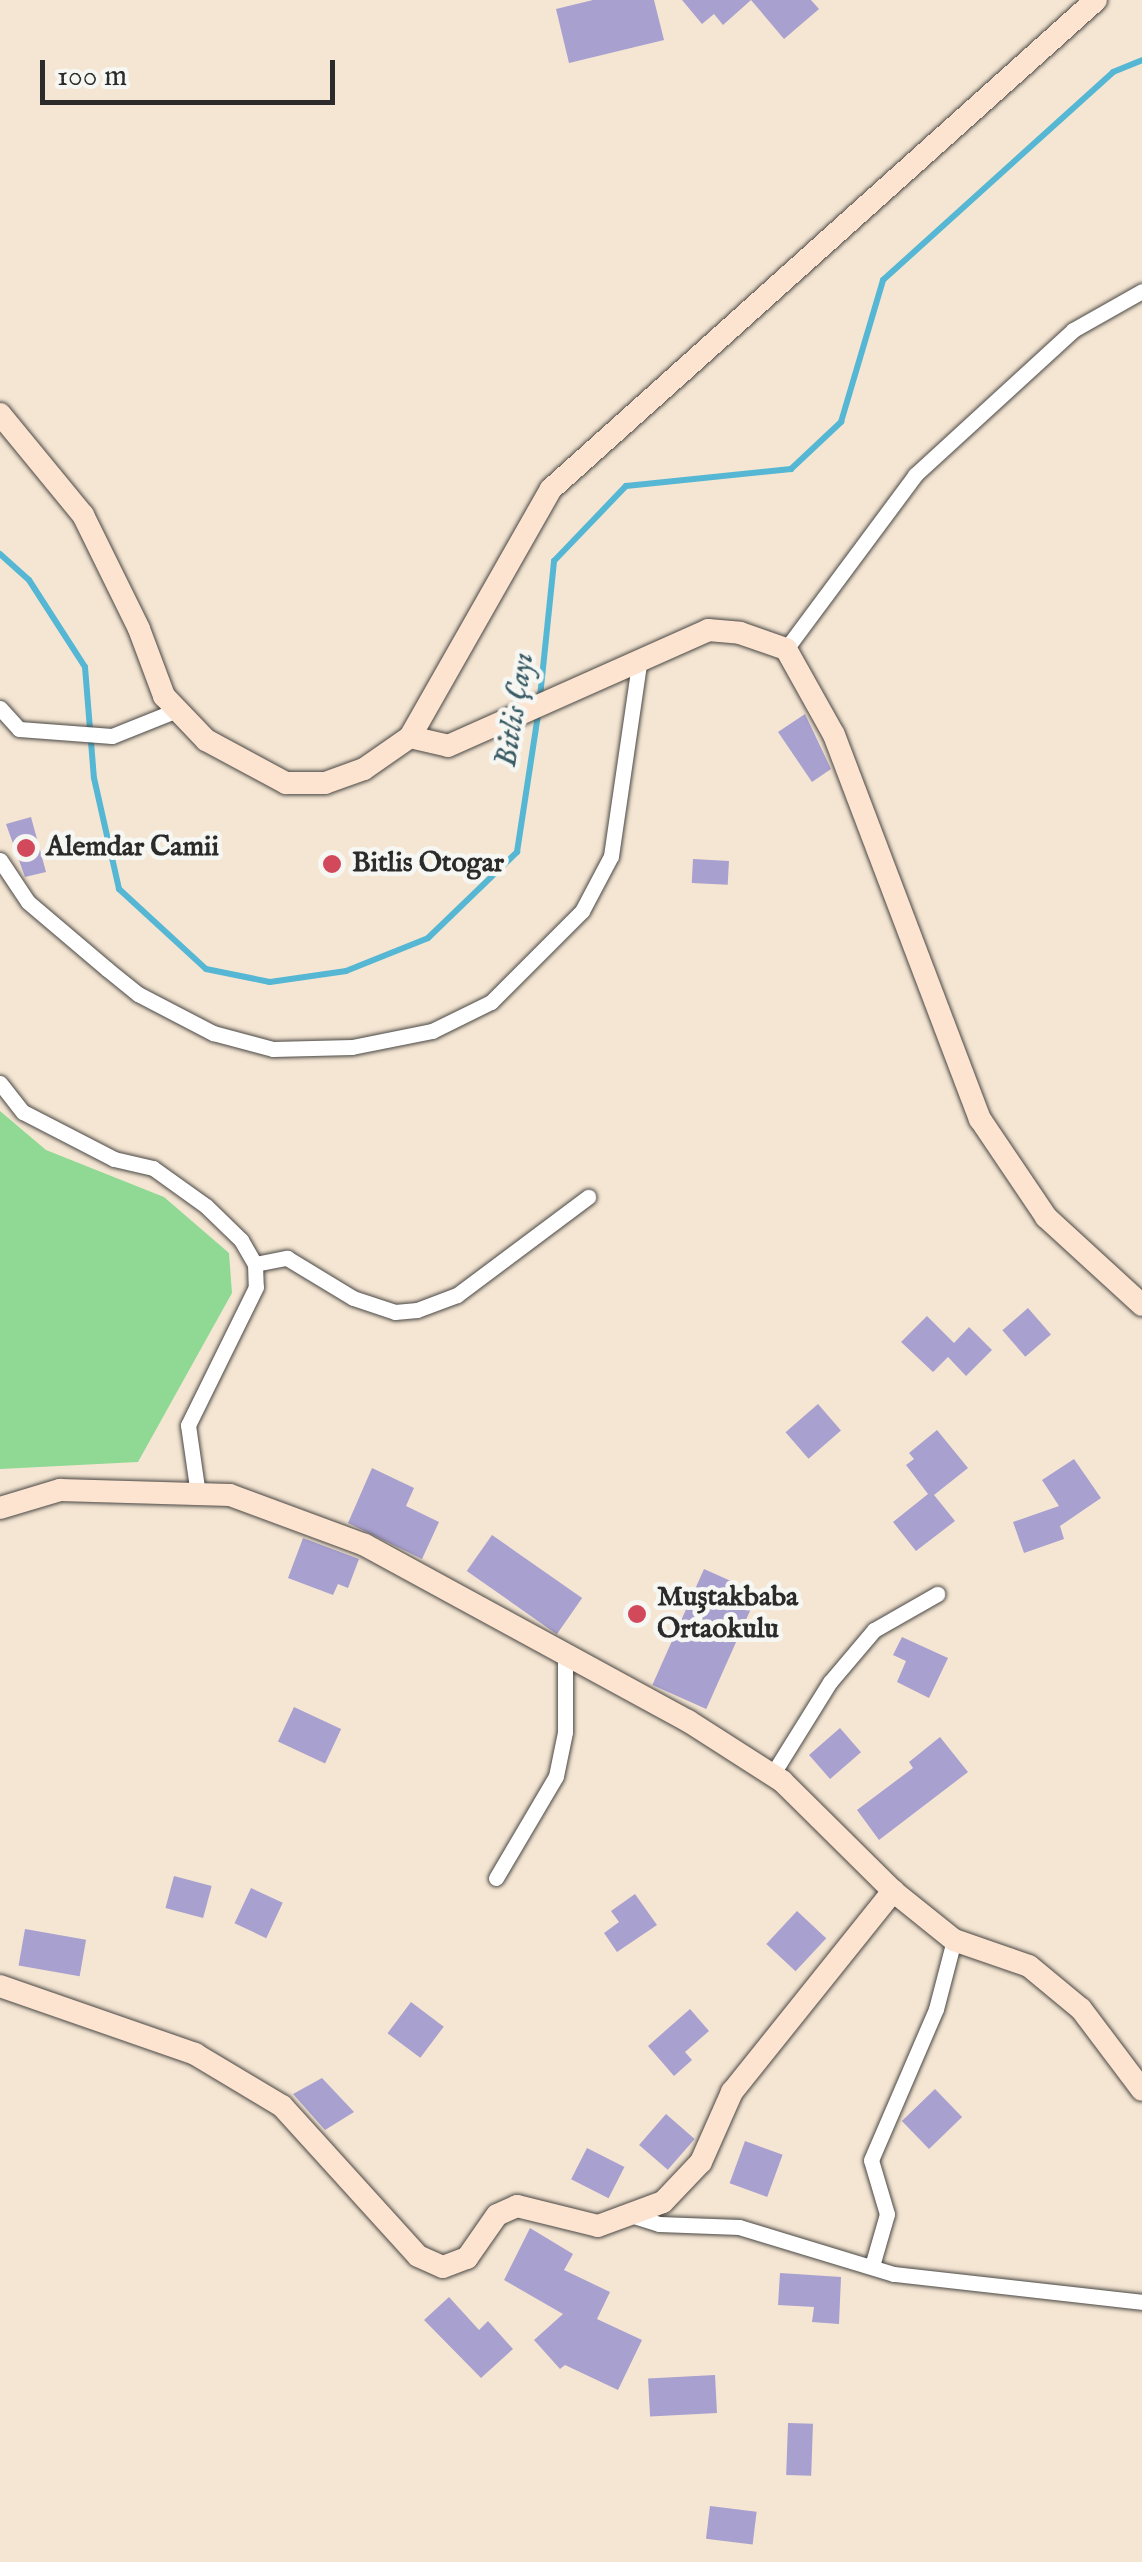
<!DOCTYPE html>
<html>
<head>
<meta charset="utf-8">
<style>
	body { margin:0 }
	#map { position:relative; width:1142px; height:2562px; overflow:hidden; background:#f5e6d3; font-family:"IM FELL English",serif }
	div>[style] { position:absolute }
	.green>* { inset:0; background:#90d995 }
	.stream>* { height:6px; margin:-3px; padding:0 3px; transform-origin:3px; border-radius:3px; background:#55b7d3 }
	.building>* { inset:0; background:#a8a0cf; transform-origin:0 0 }
	.roads { filter:drop-shadow(0 0 2px #494744) drop-shadow(0 0 2px #494744) }
	.street>* { height:15px; margin:-7.5px; padding:0 7.5px; transform-origin:7.5px; border-radius:7.5px; background:#fff }
	.secondary>* { height:22px; margin:-11px; padding:0 11px; transform-origin:11px; border-radius:11px; background:#fde4d0 }
	.dots>* { width:28px; height:28px; translate:-50% -50%; box-sizing:border-box; border:5px solid #f6f6f2; border-radius:50% }
	span { translate:-50% -50%; white-space:nowrap; text-align:center; line-height:1.15; -webkit-text-stroke:9px #f6f6f2; paint-order:stroke }
	.poi-label { font-size:28px; color:#2b2b2b; font-weight:700 }
	.left { translate:0 -50%; text-align:left }
	.water-label { font-size:30px; color:#3a5c66; font-style:italic }
	.scale { position:absolute; left:40px; top:60px; width:295px; height:45px; box-sizing:border-box; border:5px solid #2b2b2b; border-top:0; padding-left:12px; font-size:30px; line-height:35px; white-space:nowrap; color:#2b2b2b; -webkit-text-stroke:8px #f6f6f2; paint-order:stroke }
</style>
</head>
<body>
<div id="map">
	<div class="green">
		<i style="clip-path:polygon(0 1111px,46px 1150px,164px 1197px,229px 1253px,232px 1293px,138px 1462px,0 1469px)"></i>
	</div>
	<div class="stream">
		<i style="left:0;top:554px;width:39px;rotate:42deg"></i>
		<i style="left:29px;top:580px;width:103px;rotate:57.2deg"></i>
		<i style="left:85px;top:667px;width:111px;rotate:85.4deg"></i>
		<i style="left:94px;top:778px;width:114px;rotate:77.3deg"></i>
		<i style="left:119px;top:889px;width:118px;rotate:42.6deg"></i>
		<i style="left:206px;top:969px;width:65px;rotate:11.5deg"></i>
		<i style="left:270px;top:982px;width:77px;rotate:-8.2deg"></i>
		<i style="left:346px;top:971px;width:88px;rotate:-21.9deg"></i>
		<i style="left:428px;top:938px;width:124px;rotate:-44deg"></i>
		<i style="left:517px;top:852px;width:139px;rotate:-81.3deg"></i>
		<i style="left:540px;top:697px;width:137px;rotate:-84.1deg"></i>
		<i style="left:554px;top:561px;width:104px;rotate:-46.2deg"></i>
		<i style="left:626px;top:486px;width:166px;rotate:-5.9deg"></i>
		<i style="left:791px;top:469px;width:69px;rotate:-43.2deg"></i>
		<i style="left:841px;top:422px;width:148px;rotate:-73.5deg"></i>
		<i style="left:883px;top:280px;width:310px;rotate:-42.1deg"></i>
		<i style="left:1113px;top:72px;width:31px;rotate:-22deg"></i>
	</div>
	<div class="building">
		<i style="clip-path:polygon(593px 0,654px 0,664px 40px,569px 63px,556px 9px)"></i>
		<i style="clip-path:polygon(682px 0,811px 0,819px 9px,784px 39px,751px 0,723px 25px,714px 14px,702px 24px)"></i>
		<i style="clip-path:polygon(805px 714px,831px 769px,812px 782px,778px 732px)"></i>
		<i style="clip-path:polygon(31px 817px,46px 872px,25px 877px,6px 824px)"></i>
		<i style="left:693px;top:859px;width:36px;height:24px;rotate:3deg"></i>
		<i style="left:1028px;top:1308px;width:35px;height:34px;rotate:49deg"></i>
		<i style="clip-path:polygon(927px 1316px,954px 1343px,969px 1327px,992px 1350px,966px 1376px,948px 1357px,933px 1372px,901px 1342px)"></i>
		<i style="left:818px;top:1404px;width:35px;height:43px;rotate:49deg"></i>
		<i style="clip-path:polygon(937px 1430px,968px 1468px,934px 1495px,955px 1521px,916px 1551px,893px 1522px,928px 1494px,906px 1465px,914px 1459px,909px 1453px)"></i>
		<i style="clip-path:polygon(1074px 1459px,1101px 1498px,1060px 1526px,1064px 1539px,1024px 1553px,1013px 1522px,1059px 1506px,1042px 1480px)"></i>
		<i style="clip-path:polygon(372px 1468px,414px 1488px,406px 1506px,439px 1522px,422px 1559px,348px 1523px)"></i>
		<i style="left:492px;top:1535px;width:110px;height:44px;rotate:35deg"></i>
		<i style="clip-path:polygon(303px 1538px,359px 1559px,348px 1588px,338px 1584px,333px 1595px,288px 1578px)"></i>
		<i style="left:704px;top:1569px;width:59px;height:127px;rotate:24deg"></i>
		<i style="clip-path:polygon(902px 1637px,948px 1658px,929px 1698px,897px 1682px,906px 1661px,893px 1655px)"></i>
		<i style="left:294px;top:1707px;width:52px;height:38px;rotate:25deg"></i>
		<i style="left:840px;top:1728px;width:32px;height:41px;rotate:49deg"></i>
		<i style="clip-path:polygon(940px 1737px,968px 1772px,879px 1840px,857px 1810px,913px 1768px,909px 1762px)"></i>
		<i style="left:174px;top:1876px;width:39px;height:33px;rotate:15deg"></i>
		<i style="left:251px;top:1888px;width:35px;height:39px;rotate:25deg"></i>
		<i style="clip-path:polygon(635px 1894px,657px 1925px,617px 1952px,604px 1933px,619px 1922px,611px 1911px)"></i>
		<i style="left:797px;top:1911px;width:40px;height:45px;rotate:43deg"></i>
		<i style="left:25px;top:1929px;width:62px;height:37px;rotate:10deg"></i>
		<i style="left:411px;top:2002px;width:41px;height:39px;rotate:37deg"></i>
		<i style="clip-path:polygon(690px 2009px,709px 2031px,685px 2052px,692px 2060px,674px 2076px,648px 2046px)"></i>
		<i style="clip-path:polygon(322px 2078px,354px 2112px,325px 2130px,293px 2094px)"></i>
		<i style="left:935px;top:2089px;width:39px;height:46px;rotate:46deg"></i>
		<i style="left:666px;top:2114px;width:38px;height:41px;rotate:41deg"></i>
		<i style="left:745px;top:2141px;width:40px;height:45px;rotate:20deg"></i>
		<i style="left:587px;top:2148px;width:42px;height:35px;rotate:27deg"></i>
		<i style="clip-path:polygon(530px 2228px,573px 2254px,564px 2270px,610px 2292px,597px 2319px,642px 2340px,618px 2390px,565px 2365px,560px 2369px,534px 2340px,563px 2314px,504px 2280px)"></i>
		<i style="clip-path:polygon(780px 2273px,841px 2277px,839px 2324px,812px 2322px,814px 2307px,778px 2305px)"></i>
		<i style="clip-path:polygon(449px 2297px,479px 2330px,488px 2321px,513px 2349px,481px 2378px,424px 2320px)"></i>
		<i style="left:715px;top:2375px;width:38px;height:67px;rotate:87deg"></i>
		<i style="left:788px;top:2423px;width:25px;height:52px;rotate:2deg"></i>
		<i style="left:710px;top:2506px;width:47px;height:33px;rotate:7deg"></i>
	</div>
	<div class="roads">
		<div class="street">
			<i style="left:786px;top:649px;width:217px;rotate:-53.4deg"></i>
			<i style="left:915px;top:475px;width:214px;rotate:-42.5deg"></i>
			<i style="left:1073px;top:330px;width:79px;rotate:-29.5deg"></i>
			<i style="left:0;top:708px;width:28px;rotate:48deg"></i>
			<i style="left:19px;top:729px;width:93px;rotate:4.3deg"></i>
			<i style="left:112px;top:736px;width:70px;rotate:-21.8deg"></i>
			<i style="left:0;top:860px;width:50px;rotate:56.3deg"></i>
			<i style="left:28px;top:902px;width:104px;rotate:40.3deg"></i>
			<i style="left:107px;top:969px;width:40px;rotate:39deg"></i>
			<i style="left:138px;top:994px;width:85px;rotate:27.5deg"></i>
			<i style="left:213px;top:1033px;width:62px;rotate:14.9deg"></i>
			<i style="left:273px;top:1049px;width:79px;rotate:-1.5deg"></i>
			<i style="left:352px;top:1047px;width:82px;rotate:-11.3deg"></i>
			<i style="left:432px;top:1031px;width:66px;rotate:-26.2deg"></i>
			<i style="left:491px;top:1002px;width:129px;rotate:-45deg"></i>
			<i style="left:582px;top:911px;width:62px;rotate:-62.2deg"></i>
			<i style="left:611px;top:856px;width:194px;rotate:-81.7deg"></i>
			<i style="left:0;top:1083px;width:37px;rotate:52deg"></i>
			<i style="left:23px;top:1112px;width:102px;rotate:27.3deg"></i>
			<i style="left:114px;top:1159px;width:40px;rotate:13deg"></i>
			<i style="left:153px;top:1168px;width:65px;rotate:35.6deg"></i>
			<i style="left:206px;top:1206px;width:49px;rotate:44.2deg"></i>
			<i style="left:241px;top:1240px;width:28px;rotate:60deg"></i>
			<i style="left:255px;top:1264px;width:23px;rotate:88deg"></i>
			<i style="left:256px;top:1287px;width:154px;rotate:116.2deg"></i>
			<i style="left:188px;top:1425px;width:70px;rotate:81.8deg"></i>
			<i style="left:255px;top:1264px;width:33px;rotate:-11deg"></i>
			<i style="left:287px;top:1258px;width:77px;rotate:31.2deg"></i>
			<i style="left:353px;top:1298px;width:44px;rotate:18.4deg"></i>
			<i style="left:395px;top:1312px;width:22px;rotate:-5deg"></i>
			<i style="left:417px;top:1310px;width:43px;rotate:-20.6deg"></i>
			<i style="left:457px;top:1295px;width:164px;rotate:-36.8deg"></i>
			<i style="left:772px;top:1775px;width:110px;rotate:-58.1deg"></i>
			<i style="left:830px;top:1682px;width:68px;rotate:-49.8deg"></i>
			<i style="left:874px;top:1630px;width:73px;rotate:-29.7deg"></i>
			<i style="left:496px;top:1878px;width:118px;rotate:-59.5deg"></i>
			<i style="left:556px;top:1776px;width:45px;rotate:-78.4deg"></i>
			<i style="left:565px;top:1732px;width:75px;rotate:-90deg"></i>
			<i style="left:631px;top:2215px;width:29px;rotate:18deg"></i>
			<i style="left:659px;top:2224px;width:80px;rotate:2.1deg"></i>
			<i style="left:739px;top:2227px;width:162px;rotate:16.9deg"></i>
			<i style="left:894px;top:2274px;width:250px;rotate:6.4deg"></i>
			<i style="left:872px;top:2266px;width:54px;rotate:-73.9deg"></i>
			<i style="left:887px;top:2214px;width:56px;rotate:-106.5deg"></i>
			<i style="left:871px;top:2160px;width:164px;rotate:-66.7deg"></i>
			<i style="left:936px;top:2009px;width:71px;rotate:-75.4deg"></i>
		</div>
		<div class="secondary">
			<i style="left:0;top:414px;width:131px;rotate:50.6deg"></i>
			<i style="left:83px;top:515px;width:127px;rotate:63.8deg"></i>
			<i style="left:139px;top:629px;width:72px;rotate:69.5deg"></i>
			<i style="left:164px;top:696px;width:61px;rotate:46.3deg"></i>
			<i style="left:206px;top:740px;width:91px;rotate:28.3deg"></i>
			<i style="left:286px;top:783px;width:39px"></i>
			<i style="left:325px;top:783px;width:41px;rotate:-19.7deg"></i>
			<i style="left:364px;top:769px;width:56px;rotate:-34.8deg"></i>
			<i style="left:410px;top:737px;width:285px;rotate:-60.4deg"></i>
			<i style="left:551px;top:489px;width:732px;rotate:-41.9deg"></i>
			<i style="left:410px;top:737px;width:39px;rotate:13deg"></i>
			<i style="left:448px;top:746px;width:285px;rotate:-24deg"></i>
			<i style="left:708px;top:630px;width:32px;rotate:5deg"></i>
			<i style="left:740px;top:633px;width:49px;rotate:19.2deg"></i>
			<i style="left:786px;top:649px;width:98px;rotate:60.8deg"></i>
			<i style="left:834px;top:735px;width:411px;rotate:69.2deg"></i>
			<i style="left:980px;top:1119px;width:118px;rotate:56deg"></i>
			<i style="left:1046px;top:1217px;width:130px;rotate:42.5deg"></i>
			<i style="left:0;top:1508px;width:63px;rotate:-16.7deg"></i>
			<i style="left:60px;top:1490px;width:170px;rotate:1.7deg"></i>
			<i style="left:230px;top:1495px;width:144px;rotate:20.3deg"></i>
			<i style="left:365px;top:1545px;width:368px;rotate:28.6deg"></i>
			<i style="left:688px;top:1721px;width:112px;rotate:32.6deg"></i>
			<i style="left:782px;top:1781px;width:156px;rotate:44.7deg"></i>
			<i style="left:893px;top:1891px;width:78px;rotate:38.8deg"></i>
			<i style="left:954px;top:1940px;width:79px;rotate:19.1deg"></i>
			<i style="left:1029px;top:1966px;width:67px;rotate:39.6deg"></i>
			<i style="left:1081px;top:2009px;width:101px;rotate:53deg"></i>
			<i style="left:0;top:1986px;width:207px;rotate:19.2deg"></i>
			<i style="left:195px;top:2054px;width:101px;rotate:30.9deg"></i>
			<i style="left:282px;top:2106px;width:202px;rotate:47.8deg"></i>
			<i style="left:418px;top:2256px;width:27px;rotate:24deg"></i>
			<i style="left:443px;top:2267px;width:26px;rotate:-21deg"></i>
			<i style="left:467px;top:2258px;width:52px;rotate:-55.1deg"></i>
			<i style="left:497px;top:2215px;width:22px;rotate:-24deg"></i>
			<i style="left:517px;top:2206px;width:83px;rotate:13.9deg"></i>
			<i style="left:598px;top:2226px;width:69px;rotate:-20.3deg"></i>
			<i style="left:663px;top:2202px;width:55px;rotate:-46.5deg"></i>
			<i style="left:701px;top:2162px;width:77px;rotate:-66.1deg"></i>
			<i style="left:732px;top:2092px;width:258px;rotate:-51.3deg"></i>
		</div>
	</div>
	<div class="dots">
		<i style="left:26px;top:848px;background:#d1495b"></i>
		<i style="left:332px;top:864px;background:#d1495b"></i>
		<i style="left:637px;top:1614px;background:#d1495b"></i>
	</div>
	<div class="poi-label">
		<span class="left" style="left:46px;top:848px">Alemdar Camii</span>
		<span class="left" style="left:352px;top:864px">Bitlis Otogar</span>
		<span class="left" style="left:657px;top:1614px">Muştakbaba<br>Ortaokulu</span>
	</div>
	<div class="water-label">
		<span style="left:516px;top:710px;rotate:-81deg">Bitlis Çayı</span>
	</div>
	<div class="scale">100 m</div>
</div>
</body>
</html>
